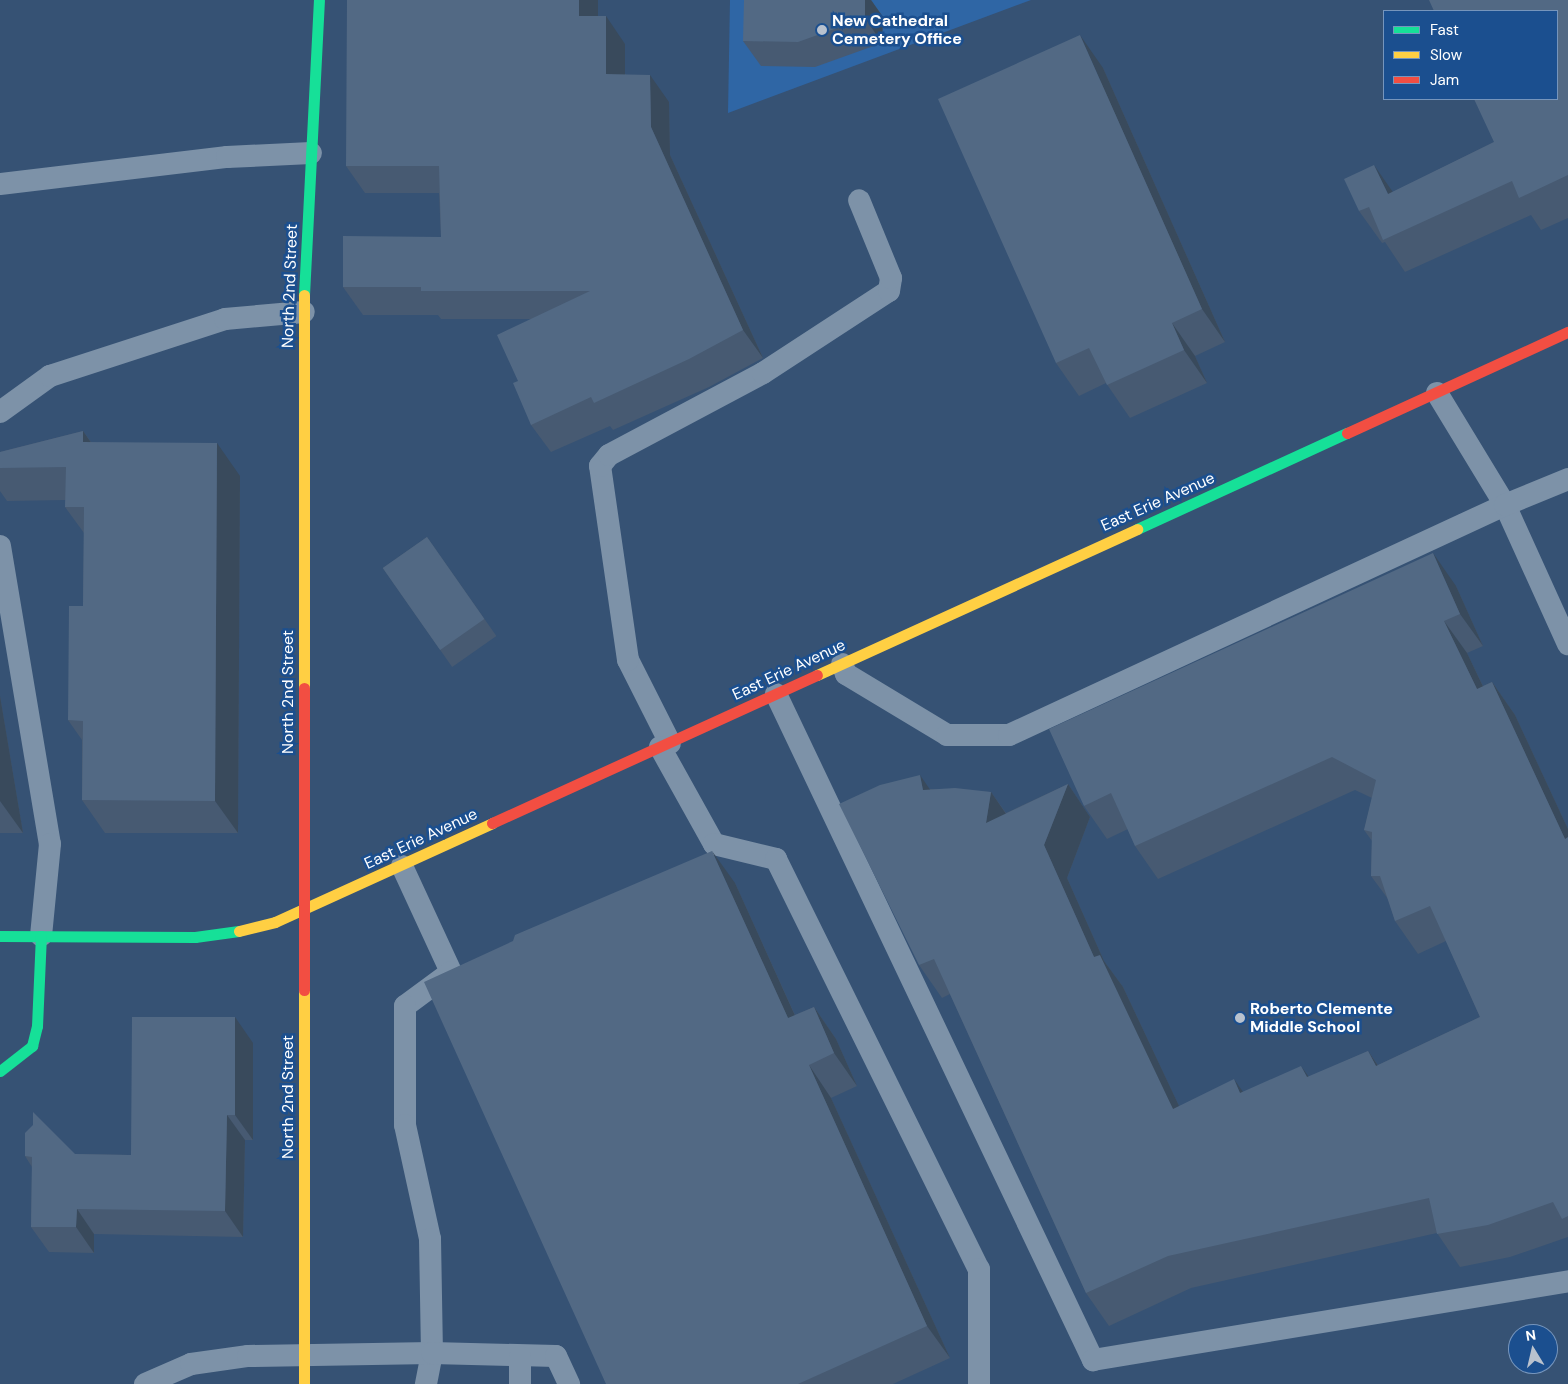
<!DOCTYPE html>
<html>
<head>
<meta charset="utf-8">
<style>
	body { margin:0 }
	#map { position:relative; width:1568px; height:1384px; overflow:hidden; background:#365274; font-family:"DM Sans",sans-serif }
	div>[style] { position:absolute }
	.green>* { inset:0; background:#2f66a5 }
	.lane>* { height:22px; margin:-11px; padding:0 11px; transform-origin:11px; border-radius:11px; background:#7d92a8 }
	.fast>* { height:11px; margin:-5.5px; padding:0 5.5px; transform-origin:5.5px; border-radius:5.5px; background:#16e098 }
	.slow>* { height:11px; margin:-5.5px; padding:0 5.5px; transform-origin:5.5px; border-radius:5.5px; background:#ffcf43 }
	.jam>* { height:11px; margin:-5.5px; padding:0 5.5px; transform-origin:5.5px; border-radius:5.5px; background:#f24e42 }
	.wall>* { inset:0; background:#475a72; transform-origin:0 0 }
	.shaded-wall>* { inset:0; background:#394a5c }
	.building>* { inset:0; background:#526984; transform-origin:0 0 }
	.dots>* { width:14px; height:14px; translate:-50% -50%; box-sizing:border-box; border:2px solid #1b4f8f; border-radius:50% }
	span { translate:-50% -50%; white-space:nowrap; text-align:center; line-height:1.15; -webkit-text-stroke:5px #1b4f8f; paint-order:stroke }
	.poi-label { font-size:16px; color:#fff; font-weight:700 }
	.left { translate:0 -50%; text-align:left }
	.street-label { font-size:16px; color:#fff }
	.legend { position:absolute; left:1383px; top:10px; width:175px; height:90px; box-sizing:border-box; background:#1b4f8f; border:1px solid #7695bc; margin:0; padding:6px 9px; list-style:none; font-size:15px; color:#fff }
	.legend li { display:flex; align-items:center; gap:10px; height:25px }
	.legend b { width:25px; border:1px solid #7695bc }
	.north { position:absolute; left:1508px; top:1324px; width:50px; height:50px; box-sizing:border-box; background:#1b4f8f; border:1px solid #7695bc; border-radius:50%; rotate:351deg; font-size:14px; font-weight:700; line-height:20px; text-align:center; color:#fff }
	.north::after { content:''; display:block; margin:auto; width:18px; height:22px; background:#b9c2ce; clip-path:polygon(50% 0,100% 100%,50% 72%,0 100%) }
</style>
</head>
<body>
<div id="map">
	<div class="green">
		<i style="clip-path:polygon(730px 0,1031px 0,728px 113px)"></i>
	</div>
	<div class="lane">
		<i style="left:0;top:184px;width:229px;rotate:-6.8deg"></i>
		<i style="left:227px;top:157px;width:84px;rotate:-2.7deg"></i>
		<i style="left:1437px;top:393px;width:131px;rotate:58.7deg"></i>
		<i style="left:1505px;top:505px;width:153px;rotate:65.6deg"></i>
		<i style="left:0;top:412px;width:62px;rotate:-35.8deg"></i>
		<i style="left:50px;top:376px;width:184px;rotate:-18deg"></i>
		<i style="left:225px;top:319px;width:79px;rotate:-5.1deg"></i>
		<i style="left:0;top:546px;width:302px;rotate:80.5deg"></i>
		<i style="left:50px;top:844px;width:92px;rotate:95.6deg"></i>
		<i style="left:842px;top:664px;width:11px;rotate:68deg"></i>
		<i style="left:846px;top:674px;width:118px;rotate:31.1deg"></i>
		<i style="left:947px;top:735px;width:62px"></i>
		<i style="left:1009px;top:735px;width:547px;rotate:-24.88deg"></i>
		<i style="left:1505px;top:505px;width:68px;rotate:-22.4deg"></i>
		<i style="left:776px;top:694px;width:738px;rotate:64.55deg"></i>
		<i style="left:1093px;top:1360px;width:482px;rotate:-9.4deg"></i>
		<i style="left:670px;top:743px;width:93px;rotate:-116.8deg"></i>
		<i style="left:628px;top:660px;width:196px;rotate:-98.2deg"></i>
		<i style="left:600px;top:466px;width:14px;rotate:-51deg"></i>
		<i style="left:609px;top:455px;width:174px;rotate:-28deg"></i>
		<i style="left:763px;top:373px;width:150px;rotate:-33.1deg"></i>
		<i style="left:889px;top:291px;width:13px;rotate:-81deg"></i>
		<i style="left:891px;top:278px;width:84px;rotate:-112.3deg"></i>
		<i style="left:660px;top:747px;width:111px;rotate:60.9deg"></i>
		<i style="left:714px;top:844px;width:64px;rotate:13.6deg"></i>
		<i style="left:776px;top:859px;width:458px;rotate:63.7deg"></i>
		<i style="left:979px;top:1269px;width:115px;rotate:90deg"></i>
		<i style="left:402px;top:866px;width:117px;rotate:65.2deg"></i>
		<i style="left:451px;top:972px;width:57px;rotate:143.5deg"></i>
		<i style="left:405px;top:1006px;width:119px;rotate:90deg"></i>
		<i style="left:405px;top:1125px;width:117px;rotate:77.6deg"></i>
		<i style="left:430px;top:1239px;width:114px;rotate:89deg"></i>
		<i style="left:432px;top:1353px;width:32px;rotate:101deg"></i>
		<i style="left:145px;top:1384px;width:50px;rotate:-23.5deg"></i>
		<i style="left:191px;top:1364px;width:58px;rotate:-8deg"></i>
		<i style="left:248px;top:1356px;width:184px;rotate:-0.9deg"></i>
		<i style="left:432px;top:1353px;width:124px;rotate:1.4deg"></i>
		<i style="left:556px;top:1356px;width:31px;rotate:65deg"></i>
		<i style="left:520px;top:1384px;width:27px;rotate:-90deg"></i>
	</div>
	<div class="fast">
		<i style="left:304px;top:295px;width:295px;rotate:-87.1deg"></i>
		<i style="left:1137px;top:529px;width:231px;rotate:-24.6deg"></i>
		<i style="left:0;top:936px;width:195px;rotate:0.3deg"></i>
		<i style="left:195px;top:937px;width:44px;rotate:-7.8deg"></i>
		<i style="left:0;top:1071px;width:41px;rotate:-38deg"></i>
		<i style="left:32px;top:1046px;width:21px;rotate:-76deg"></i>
		<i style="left:37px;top:1026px;width:90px;rotate:-87.5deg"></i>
	</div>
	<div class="slow">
		<i style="left:817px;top:675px;width:352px;rotate:-24.5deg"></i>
		<i style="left:304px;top:688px;width:393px;rotate:-90deg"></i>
		<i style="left:239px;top:931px;width:37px;rotate:-14deg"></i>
		<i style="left:275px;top:922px;width:239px;rotate:-24.5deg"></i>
		<i style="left:304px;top:990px;width:394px;rotate:90deg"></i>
	</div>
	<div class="jam">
		<i style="left:1347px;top:433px;width:243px;rotate:-24.6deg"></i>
		<i style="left:304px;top:688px;width:302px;rotate:90deg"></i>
		<i style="left:492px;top:823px;width:357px;rotate:-24.5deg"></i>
	</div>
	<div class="wall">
		<i style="clip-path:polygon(865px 0,871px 0,883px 17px,882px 43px,815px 67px,761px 66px,743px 41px)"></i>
		<i style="clip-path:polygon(1568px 0,1568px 218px,1541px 230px,1531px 215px,1405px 272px,1385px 242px,1382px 243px,1359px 211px,1393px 192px,1494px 142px)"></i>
		<i style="clip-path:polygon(598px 16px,625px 44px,625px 74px,669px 102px,670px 155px,763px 358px,709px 387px,613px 430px,610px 426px,551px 452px,531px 425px,518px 381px,531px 319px,441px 319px,438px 315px,363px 315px,343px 287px,441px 237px,439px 193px,365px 193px,346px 166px)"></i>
		<i style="clip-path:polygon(1103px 68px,1225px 342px,1195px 356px,1207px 383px,1130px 418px,1106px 383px,1079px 396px,1056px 363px)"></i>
		<i style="clip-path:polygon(83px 431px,91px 442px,240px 476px,238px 833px,105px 833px,82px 800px,82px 740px,68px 720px,83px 606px,84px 533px,65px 507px,66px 500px,7px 501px,0 491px,0 452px)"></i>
		<i style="left:427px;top:537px;width:121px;height:54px;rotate:55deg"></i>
		<i style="clip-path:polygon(1456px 586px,1483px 646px,1467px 653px,1483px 686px,1492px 682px,1515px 715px,1568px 829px,1568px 1237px,1510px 1257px,1460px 1267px,1437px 1233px,1191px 1288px,1109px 1326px,1086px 1293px,950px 994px,942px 998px,919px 965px,930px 789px,991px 792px,1006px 813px,1068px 784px,1090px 817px,1067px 878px,1104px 961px,1123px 987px,1179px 1106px,1309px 1077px,1368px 1051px,1378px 1065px,1480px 1017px,1446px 941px,1418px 954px,1395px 921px,1388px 899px,1371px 876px,1372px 841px,1364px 830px,1372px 798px,1355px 790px,1158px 879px,1135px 846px,1128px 829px,1107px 839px,1084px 806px)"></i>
		<i style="clip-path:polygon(0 696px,23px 833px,0 833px)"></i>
		<i style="clip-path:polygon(735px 883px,795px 1015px,814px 1007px,836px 1039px,857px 1086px,831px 1098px,950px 1358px,893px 1384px,606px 1384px)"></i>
		<i style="clip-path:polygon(253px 1043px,253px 1140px,245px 1140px,243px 1237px,94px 1234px,94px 1253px,49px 1252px,31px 1227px,32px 1167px,25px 1156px,75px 1154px,131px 1155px)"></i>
	</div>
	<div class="shaded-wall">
		<i style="clip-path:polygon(579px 0,598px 0,598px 43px,579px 16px)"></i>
		<i style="clip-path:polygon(865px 0,871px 0,883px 17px,882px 43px,865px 18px)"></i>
		<i style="clip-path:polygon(606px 16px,625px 44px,625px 102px,606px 74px)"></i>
		<i style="clip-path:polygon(1080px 35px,1103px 68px,1225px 342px,1202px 309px)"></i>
		<i style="clip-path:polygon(650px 75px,669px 102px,670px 155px,763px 358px,743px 330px,651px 127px)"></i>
		<i style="clip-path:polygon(1374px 165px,1397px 198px,1388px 194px)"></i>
		<i style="clip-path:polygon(1172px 323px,1195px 356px,1207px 383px,1184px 350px)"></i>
		<i style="clip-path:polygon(83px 431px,106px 464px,83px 442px)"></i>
		<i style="clip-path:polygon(217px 443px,240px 476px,238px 833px,215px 801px)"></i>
		<i style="clip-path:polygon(1433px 553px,1456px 586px,1483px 646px,1460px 614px)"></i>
		<i style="clip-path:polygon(1444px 621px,1467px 653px,1500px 722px,1477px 689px)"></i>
		<i style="clip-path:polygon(1492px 682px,1515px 715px,1568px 829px,1568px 844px,1565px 839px)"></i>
		<i style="clip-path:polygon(0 696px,23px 833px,0 801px)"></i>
		<i style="clip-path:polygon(920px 775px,942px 807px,923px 790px)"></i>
		<i style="clip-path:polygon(1068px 784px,1090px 817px,1067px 878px,1104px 961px,1123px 987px,1196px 1142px,1173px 1109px,1094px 957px,1044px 845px)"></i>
		<i style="clip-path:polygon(991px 792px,1013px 824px,986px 823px)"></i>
		<i style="clip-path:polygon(712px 851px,735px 883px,811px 1051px,788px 1018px)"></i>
		<i style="clip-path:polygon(814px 1007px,836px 1039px,857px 1086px,834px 1053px)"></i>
		<i style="clip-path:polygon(235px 1017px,253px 1043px,253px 1140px,235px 1115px)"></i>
		<i style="clip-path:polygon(1368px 1051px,1390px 1083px,1376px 1066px)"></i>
		<i style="clip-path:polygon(809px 1065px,831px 1098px,950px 1358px,927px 1326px)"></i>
		<i style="clip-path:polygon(1301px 1066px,1324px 1098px,1307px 1077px)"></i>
		<i style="clip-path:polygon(1234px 1079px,1257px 1112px,1240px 1093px)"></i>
		<i style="clip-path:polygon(227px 1115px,245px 1140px,243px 1237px,225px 1211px)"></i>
		<i style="clip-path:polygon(77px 1209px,94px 1234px,94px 1253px,76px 1227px)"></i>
	</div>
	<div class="building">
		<i style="clip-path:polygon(347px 0,579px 0,579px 16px,606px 16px,606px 74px,650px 75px,651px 127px,743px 330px,689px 359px,594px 403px,591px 397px,531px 425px,513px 383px,518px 381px,497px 335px,590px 291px,421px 291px,421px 287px,343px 287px,343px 236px,441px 237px,439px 166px,346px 166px)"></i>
		<i style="clip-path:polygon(744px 0,865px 0,865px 18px,798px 42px,743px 41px)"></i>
		<i style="clip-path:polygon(1429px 0,1568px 0,1568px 175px,1519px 198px,1512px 181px,1383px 240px,1369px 207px,1359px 211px,1344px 179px,1374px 165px,1388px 194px,1494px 142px,1474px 99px,1557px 99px,1557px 11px,1434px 11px)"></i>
		<i style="clip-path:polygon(1080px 35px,1202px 309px,1172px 323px,1184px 350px,1107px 385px,1089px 348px,1056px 363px,938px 99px)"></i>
		<i style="clip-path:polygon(83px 431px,83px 442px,217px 443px,215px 801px,82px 800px,83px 721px,68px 720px,69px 606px,83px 606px,84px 507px,65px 507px,66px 467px,0 468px,0 452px)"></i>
		<i style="left:427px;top:537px;width:100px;height:54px;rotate:55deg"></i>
		<i style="clip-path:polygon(1433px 553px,1460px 614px,1444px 621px,1477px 689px,1492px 682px,1565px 839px,1568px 837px,1568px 1216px,1562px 1219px,1553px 1202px,1488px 1225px,1437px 1234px,1429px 1198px,1168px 1256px,1086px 1293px,934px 959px,919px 965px,839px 804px,880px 785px,920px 775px,923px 790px,955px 788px,991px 792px,986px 823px,1068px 784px,1044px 845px,1094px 957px,1100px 955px,1173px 1109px,1234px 1079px,1240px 1093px,1301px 1066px,1307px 1077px,1368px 1051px,1376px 1066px,1480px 1017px,1430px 906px,1395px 921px,1380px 876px,1371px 876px,1372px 832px,1364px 830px,1376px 780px,1332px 757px,1135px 846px,1111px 793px,1084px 806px,1049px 729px)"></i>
		<i style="clip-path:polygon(712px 851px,788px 1018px,814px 1007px,834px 1053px,809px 1065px,927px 1326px,798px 1384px,606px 1384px,424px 982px,513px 941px,515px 935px)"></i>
		<i style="clip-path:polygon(132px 1017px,235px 1017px,235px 1115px,227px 1115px,225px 1211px,77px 1209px,76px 1227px,31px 1227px,32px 1157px,25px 1156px,25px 1133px,33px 1125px,33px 1112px,75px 1154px,131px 1155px)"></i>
	</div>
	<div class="dots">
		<i style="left:822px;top:30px;background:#b9c2ce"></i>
		<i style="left:1240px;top:1018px;background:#b9c2ce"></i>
	</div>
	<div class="poi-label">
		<span class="left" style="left:832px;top:30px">New Cathedral<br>Cemetery Office</span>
		<span class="left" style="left:1250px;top:1018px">Roberto Clemente<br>Middle School</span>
	</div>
	<div class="street-label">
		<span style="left:290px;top:286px;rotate:-88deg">North 2nd Street</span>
		<span style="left:1158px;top:502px;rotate:-24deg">East Erie Avenue</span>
		<span style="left:789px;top:670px;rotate:-25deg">East Erie Avenue</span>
		<span style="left:288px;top:692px;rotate:-90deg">North 2nd Street</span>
		<span style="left:421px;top:839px;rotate:-25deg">East Erie Avenue</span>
		<span style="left:288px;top:1097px;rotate:-90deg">North 2nd Street</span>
	</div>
	<ul class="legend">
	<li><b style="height:6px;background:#16e098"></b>Fast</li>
	<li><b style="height:6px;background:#ffcf43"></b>Slow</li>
	<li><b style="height:6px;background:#f24e42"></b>Jam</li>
	</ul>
	<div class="north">N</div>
</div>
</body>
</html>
